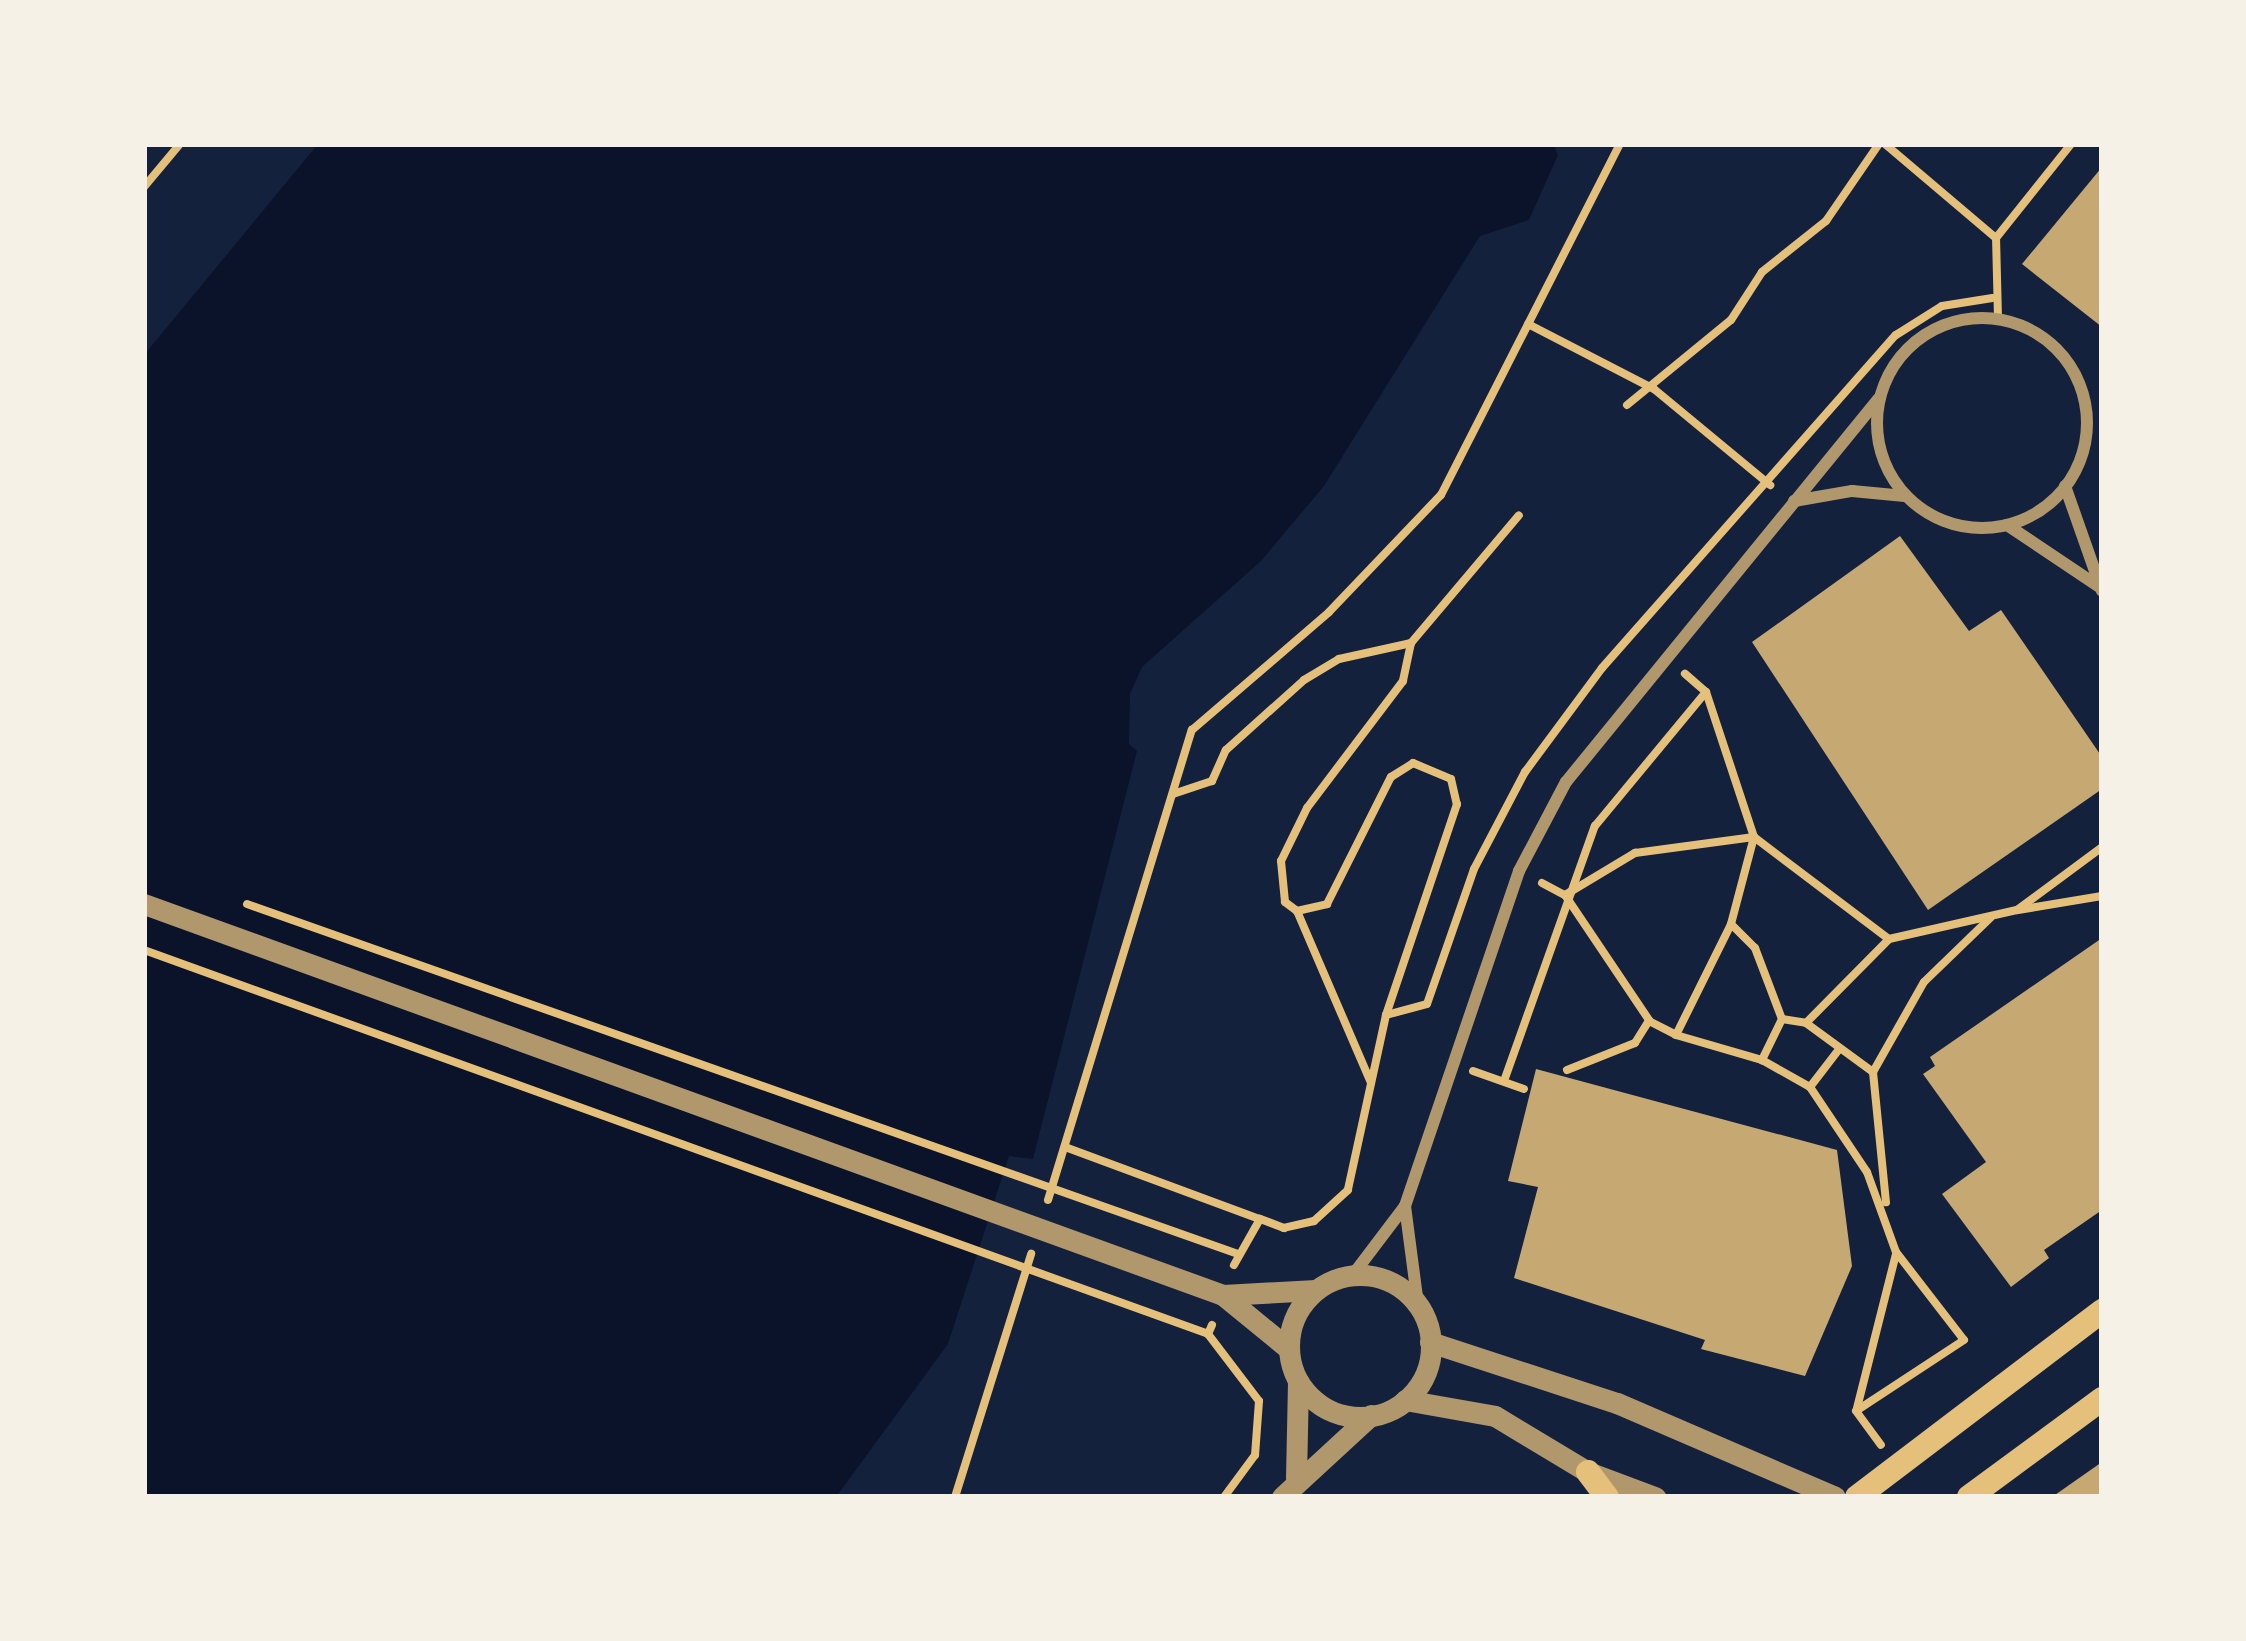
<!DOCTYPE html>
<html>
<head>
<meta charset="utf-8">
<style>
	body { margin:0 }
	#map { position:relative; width:2246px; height:1641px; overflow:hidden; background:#14213d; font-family:"Noto Sans",sans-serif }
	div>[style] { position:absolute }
	.water>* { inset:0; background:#0b132b }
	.building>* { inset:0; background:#c6a872 }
	.path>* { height:8px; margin:-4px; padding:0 4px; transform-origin:4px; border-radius:4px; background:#e5c07b }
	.minor>* { height:12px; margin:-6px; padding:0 6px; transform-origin:6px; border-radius:6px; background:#b1986c }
	.minor>.ring { margin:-6px; padding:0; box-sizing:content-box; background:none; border:12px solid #b1986c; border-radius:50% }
	.tertiary>* { height:21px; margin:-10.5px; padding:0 10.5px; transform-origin:10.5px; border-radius:10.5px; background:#b1986c }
	.tertiary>.ring { margin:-10.5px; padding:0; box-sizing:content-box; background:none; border:21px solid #b1986c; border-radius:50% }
	.secondary>* { height:24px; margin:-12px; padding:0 12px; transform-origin:12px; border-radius:12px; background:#e5c07b }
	span { translate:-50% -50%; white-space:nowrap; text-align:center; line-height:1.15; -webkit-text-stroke:12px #f6f1e7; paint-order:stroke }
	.frame { position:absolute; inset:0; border:147px solid #f6f1e7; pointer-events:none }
</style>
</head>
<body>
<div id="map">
	<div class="water">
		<i style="clip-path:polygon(318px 144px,1553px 144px,1558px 155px,1529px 220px,1480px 236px,1324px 486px,1261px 561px,1142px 667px,1130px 694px,1129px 744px,1137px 751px,1033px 1159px,1009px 1156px,948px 1344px,836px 1497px,144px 1497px,144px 355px)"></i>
	</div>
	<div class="building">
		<i style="clip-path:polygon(2102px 167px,2102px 327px,2022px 264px)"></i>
		<i style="clip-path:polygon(1900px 536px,1969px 631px,2001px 610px,2102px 757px,2102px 789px,1928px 910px,1752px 642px)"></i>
		<i style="clip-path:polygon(2102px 938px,2102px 1210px,2044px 1250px,2049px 1258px,2011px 1287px,1942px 1194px,1986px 1162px,1923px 1074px,1935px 1066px,1930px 1057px)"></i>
		<i style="clip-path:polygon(1536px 1069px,1837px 1150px,1852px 1266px,1805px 1376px,1701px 1349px,1705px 1340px,1514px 1278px,1538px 1187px,1508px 1181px)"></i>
		<i style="clip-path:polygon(2102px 1462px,2102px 1497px,2052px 1497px)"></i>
	</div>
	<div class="path">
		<i style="left:1885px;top:144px;width:145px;rotate:40.3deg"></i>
		<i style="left:144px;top:187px;width:56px;rotate:-50.1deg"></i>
		<i style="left:1998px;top:318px;width:80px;rotate:-91.4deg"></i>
		<i style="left:1996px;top:238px;width:120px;rotate:-51.4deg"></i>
		<i style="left:1528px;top:324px;width:142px;rotate:27.3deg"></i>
		<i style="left:1654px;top:389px;width:151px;rotate:39.6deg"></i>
		<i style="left:1627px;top:405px;width:134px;rotate:-39.3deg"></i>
		<i style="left:1731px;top:320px;width:57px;rotate:-57.1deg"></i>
		<i style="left:1762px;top:272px;width:82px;rotate:-38.6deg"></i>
		<i style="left:1826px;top:221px;width:93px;rotate:-55.5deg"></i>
		<i style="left:1411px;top:643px;width:167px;rotate:-49.8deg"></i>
		<i style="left:1173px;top:794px;width:41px;rotate:-18.4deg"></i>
		<i style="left:1212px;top:781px;width:34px;rotate:-66deg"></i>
		<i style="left:1226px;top:750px;width:105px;rotate:-41.9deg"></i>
		<i style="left:1304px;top:680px;width:41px;rotate:-31deg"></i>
		<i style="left:1339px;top:659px;width:74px;rotate:-12.5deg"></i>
		<i style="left:1411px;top:643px;width:39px;rotate:102deg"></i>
		<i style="left:1403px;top:681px;width:159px;rotate:127.1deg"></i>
		<i style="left:1307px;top:808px;width:59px;rotate:116.1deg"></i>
		<i style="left:1281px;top:861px;width:41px;rotate:84.4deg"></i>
		<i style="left:1285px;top:902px;width:15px;rotate:37deg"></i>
		<i style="left:1297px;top:911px;width:31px;rotate:-13deg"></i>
		<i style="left:1327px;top:904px;width:142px;rotate:-63.3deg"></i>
		<i style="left:1391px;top:777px;width:26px;rotate:-32deg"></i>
		<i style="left:1413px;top:763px;width:41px;rotate:22.8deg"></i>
		<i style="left:1451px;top:779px;width:26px;rotate:77deg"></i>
		<i style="left:1457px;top:804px;width:223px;rotate:108.6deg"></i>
		<i style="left:1386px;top:1015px;width:179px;rotate:102.3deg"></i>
		<i style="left:1348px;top:1190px;width:46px;rotate:137.6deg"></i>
		<i style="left:1314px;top:1221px;width:31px;rotate:167deg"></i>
		<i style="left:1284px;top:1228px;width:26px;rotate:-159deg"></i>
		<i style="left:1260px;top:1219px;width:53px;rotate:119.5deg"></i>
		<i style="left:1542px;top:883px;width:26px;rotate:28deg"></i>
		<i style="left:1565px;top:895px;width:151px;rotate:56.1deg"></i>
		<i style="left:1565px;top:895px;width:82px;rotate:-31deg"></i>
		<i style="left:1635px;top:853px;width:120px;rotate:-7.7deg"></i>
		<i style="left:1754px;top:837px;width:169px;rotate:37.1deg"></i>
		<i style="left:1889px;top:939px;width:131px;rotate:-12.8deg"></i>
		<i style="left:2017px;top:910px;width:106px;rotate:-36.5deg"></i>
		<i style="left:247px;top:904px;width:1051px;rotate:19.45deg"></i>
		<i style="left:2018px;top:910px;width:85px;rotate:-9.5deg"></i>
		<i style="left:1297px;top:911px;width:187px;rotate:66.7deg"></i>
		<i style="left:1731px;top:924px;width:34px;rotate:45deg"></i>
		<i style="left:1755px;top:948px;width:76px;rotate:69.2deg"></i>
		<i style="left:1782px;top:1019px;width:46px;rotate:116deg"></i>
		<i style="left:144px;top:950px;width:1131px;rotate:19.84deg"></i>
		<i style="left:1386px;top:1015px;width:42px;rotate:-15deg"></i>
		<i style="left:1427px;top:1004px;width:143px;rotate:-70.8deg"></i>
		<i style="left:1474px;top:869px;width:110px;rotate:-62.3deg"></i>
		<i style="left:1525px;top:772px;width:129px;rotate:-53.5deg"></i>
		<i style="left:1602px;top:668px;width:444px;rotate:-48.6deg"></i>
		<i style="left:1896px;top:335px;width:54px;rotate:-32.2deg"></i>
		<i style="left:1942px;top:306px;width:51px;rotate:-9.1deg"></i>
		<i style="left:1782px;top:1019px;width:24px;rotate:9deg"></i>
		<i style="left:1806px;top:1023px;width:118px;rotate:-45.3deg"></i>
		<i style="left:1806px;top:1023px;width:83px;rotate:36.2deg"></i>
		<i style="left:1873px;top:1072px;width:131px;rotate:84.3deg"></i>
		<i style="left:1676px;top:1035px;width:90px;rotate:16.2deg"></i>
		<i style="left:1762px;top:1060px;width:55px;rotate:29.4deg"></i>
		<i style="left:1810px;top:1087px;width:102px;rotate:56.2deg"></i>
		<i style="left:1867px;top:1172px;width:85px;rotate:70.1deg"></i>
		<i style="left:1896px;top:1252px;width:111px;rotate:52.3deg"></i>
		<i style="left:1964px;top:1340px;width:129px;rotate:146.7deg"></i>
		<i style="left:1856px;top:1411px;width:42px;rotate:53.7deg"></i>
		<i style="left:1567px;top:1070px;width:73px;rotate:-21.7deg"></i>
		<i style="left:1635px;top:1043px;width:26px;rotate:-58deg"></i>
		<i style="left:1649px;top:1021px;width:30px;rotate:27deg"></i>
		<i style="left:1676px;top:1035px;width:124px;rotate:-63.6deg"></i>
		<i style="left:1731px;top:924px;width:90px;rotate:-75.2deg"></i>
		<i style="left:1754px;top:837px;width:153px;rotate:-108.3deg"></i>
		<i style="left:1706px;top:692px;width:28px;rotate:-139deg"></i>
		<i style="left:1473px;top:1071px;width:54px;rotate:19.4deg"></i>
		<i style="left:1873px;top:1072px;width:103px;rotate:-60.5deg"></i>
		<i style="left:1924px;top:982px;width:93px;rotate:-44.1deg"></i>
		<i style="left:1504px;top:1081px;width:271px;rotate:-70.4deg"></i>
		<i style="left:1595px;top:826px;width:174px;rotate:-50.4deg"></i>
		<i style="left:1810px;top:1087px;width:49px;rotate:-52.4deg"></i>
		<i style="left:1065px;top:1147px;width:208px;rotate:20.3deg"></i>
		<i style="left:1048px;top:1200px;width:492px;rotate:-73deg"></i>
		<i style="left:1192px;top:730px;width:181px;rotate:-40.7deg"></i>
		<i style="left:1329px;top:612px;width:162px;rotate:-46.3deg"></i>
		<i style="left:1441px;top:495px;width:394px;rotate:-63deg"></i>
		<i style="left:1212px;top:1325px;width:10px;rotate:114deg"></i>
		<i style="left:1208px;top:1334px;width:84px;rotate:52.7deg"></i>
		<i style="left:1259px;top:1401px;width:54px;rotate:94.2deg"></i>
		<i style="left:1255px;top:1455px;width:52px;rotate:126.4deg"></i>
		<i style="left:1857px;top:1408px;width:159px;rotate:-75.8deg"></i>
		<i style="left:955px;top:1497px;width:255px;rotate:-72.6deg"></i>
	</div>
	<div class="minor">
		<i class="ring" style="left:1877px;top:318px;width:198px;height:198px"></i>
		<i style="left:2065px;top:486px;width:111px;rotate:70.6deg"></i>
		<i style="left:1794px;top:501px;width:59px;rotate:-9.8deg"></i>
		<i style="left:1852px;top:491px;width:53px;rotate:5.4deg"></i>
		<i style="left:2007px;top:525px;width:110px;rotate:33.8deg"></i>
		<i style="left:1405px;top:1206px;width:100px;rotate:82.5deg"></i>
		<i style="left:1352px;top:1276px;width:88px;rotate:-52.9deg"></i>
		<i style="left:1405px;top:1206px;width:354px;rotate:-71.2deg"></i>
		<i style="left:1519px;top:871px;width:101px;rotate:-62.2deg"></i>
		<i style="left:1566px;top:782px;width:495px;rotate:-50.8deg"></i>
	</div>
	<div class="tertiary">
		<i style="left:144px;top:904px;width:1148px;rotate:19.92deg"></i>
		<i style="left:1223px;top:1295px;width:85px;rotate:39.3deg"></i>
		<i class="ring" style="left:1289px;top:1275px;width:121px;height:121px"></i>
		<i style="left:1223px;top:1295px;width:93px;rotate:-3.1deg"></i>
		<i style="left:1430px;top:1342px;width:197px;rotate:18.1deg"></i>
		<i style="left:1617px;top:1403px;width:237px;rotate:23.3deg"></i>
		<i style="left:1405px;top:1400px;width:91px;rotate:10.1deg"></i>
		<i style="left:1495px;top:1416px;width:109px;rotate:31.1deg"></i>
		<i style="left:1588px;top:1472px;width:72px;rotate:20.5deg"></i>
		<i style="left:1296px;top:1478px;width:97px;rotate:-88.8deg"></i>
		<i style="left:1282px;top:1497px;width:121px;rotate:-42.7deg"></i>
	</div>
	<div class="secondary">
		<i style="left:1588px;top:1472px;width:31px;rotate:53deg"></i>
		<i style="left:1857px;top:1497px;width:308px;rotate:-37.2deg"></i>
		<i style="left:1969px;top:1497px;width:165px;rotate:-36.4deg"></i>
	</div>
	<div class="frame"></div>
</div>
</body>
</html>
